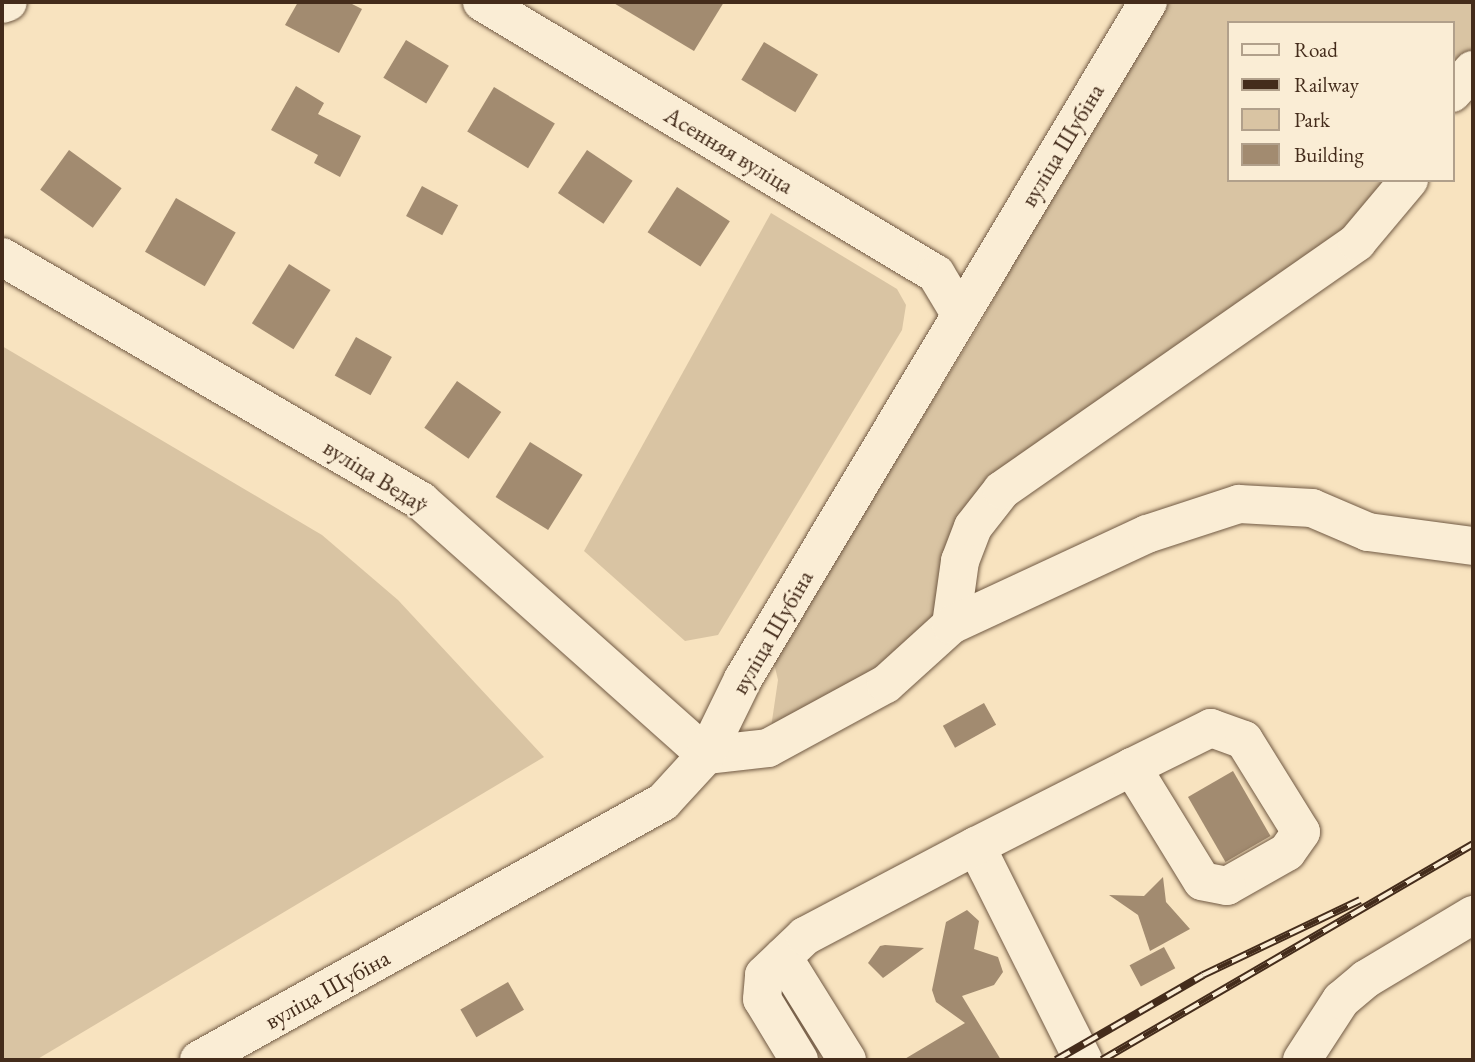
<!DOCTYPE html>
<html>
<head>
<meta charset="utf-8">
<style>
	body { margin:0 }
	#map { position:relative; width:1475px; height:1062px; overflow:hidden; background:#f8e3bf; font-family:"EB Garamond",serif }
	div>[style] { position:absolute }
	.green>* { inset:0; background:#d9c4a3 }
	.building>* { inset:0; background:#a28b70; transform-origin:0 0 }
	.roads { filter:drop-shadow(0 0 2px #715a44) drop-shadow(0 0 2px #715a44) }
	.minor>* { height:38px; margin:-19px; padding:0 19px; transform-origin:19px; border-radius:19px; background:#faedd5 }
	.rail>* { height:8px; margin-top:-4px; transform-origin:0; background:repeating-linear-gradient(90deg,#faedd5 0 16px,#442c1b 0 32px); box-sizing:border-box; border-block:2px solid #442c1b }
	span { translate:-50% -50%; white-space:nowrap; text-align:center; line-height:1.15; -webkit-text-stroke:5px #faedd5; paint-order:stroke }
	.street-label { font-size:24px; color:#442c1b }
	.frame { position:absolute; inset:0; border:4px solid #442c1b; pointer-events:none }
	.legend { position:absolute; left:1227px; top:21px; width:228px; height:161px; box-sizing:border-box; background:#faedd5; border:2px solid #b1a08b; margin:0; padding:9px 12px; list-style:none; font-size:21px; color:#442c1b }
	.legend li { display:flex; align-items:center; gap:14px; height:35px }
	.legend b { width:35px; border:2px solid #b1a08b }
</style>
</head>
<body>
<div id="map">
	<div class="green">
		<i style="clip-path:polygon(1159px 2px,1473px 2px,1473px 70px,1452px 93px,1452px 23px,1228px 23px,1228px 180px,1409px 180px,1002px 490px,951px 625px,768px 748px,778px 680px,773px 659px,980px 324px)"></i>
		<i style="clip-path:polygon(771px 213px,897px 289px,906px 305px,902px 330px,718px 635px,685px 641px,584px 551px)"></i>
		<i style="clip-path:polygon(2px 346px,322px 535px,398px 600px,544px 757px,36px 1060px,2px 1060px)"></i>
	</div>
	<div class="building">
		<i style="clip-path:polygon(298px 2px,348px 2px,362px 9px,339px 53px,285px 25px)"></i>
		<i style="clip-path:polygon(612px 2px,724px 2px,694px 51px)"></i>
		<i style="left:406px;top:40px;width:50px;height:44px;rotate:31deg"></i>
		<i style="left:764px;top:42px;width:63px;height:44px;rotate:31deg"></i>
		<i style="clip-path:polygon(296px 86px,324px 103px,318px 114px,361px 136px,340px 177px,314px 163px,318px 155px,271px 130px)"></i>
		<i style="left:494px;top:87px;width:71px;height:52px;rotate:31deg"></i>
		<i style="left:69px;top:150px;width:65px;height:49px;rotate:36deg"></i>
		<i style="left:587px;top:150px;width:55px;height:52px;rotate:34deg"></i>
		<i style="left:422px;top:186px;width:41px;height:34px;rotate:28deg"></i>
		<i style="left:677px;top:187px;width:63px;height:54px;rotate:33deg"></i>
		<i style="left:176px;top:198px;width:69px;height:62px;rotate:30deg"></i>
		<i style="left:289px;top:264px;width:49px;height:70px;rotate:32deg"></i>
		<i style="left:356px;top:337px;width:41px;height:44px;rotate:29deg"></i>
		<i style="left:457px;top:381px;width:54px;height:57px;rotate:35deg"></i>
		<i style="left:530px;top:442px;width:62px;height:65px;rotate:32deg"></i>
		<i style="left:984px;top:703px;width:25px;height:47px;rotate:61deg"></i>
		<i style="left:1233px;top:771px;width:75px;height:52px;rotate:60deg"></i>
		<i style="clip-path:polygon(1163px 877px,1166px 902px,1190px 929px,1150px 951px,1138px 915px,1109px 895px,1144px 896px)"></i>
		<i style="clip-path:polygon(967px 910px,979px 921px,974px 949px,998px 957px,1003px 972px,994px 985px,962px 996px,1001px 1060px,903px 1060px,965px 1023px,936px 1002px,932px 990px,946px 922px)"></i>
		<i style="clip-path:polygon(880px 946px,885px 945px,924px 948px,883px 978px,868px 963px)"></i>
		<i style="left:1164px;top:947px;width:24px;height:39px;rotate:62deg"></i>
		<i style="left:508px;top:982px;width:32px;height:55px;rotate:60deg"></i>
	</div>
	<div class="roads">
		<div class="minor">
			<i style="left:482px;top:2px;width:529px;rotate:30.93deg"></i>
			<i style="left:936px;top:274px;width:47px;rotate:59deg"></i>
			<i style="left:2px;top:4px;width:6px;rotate:-18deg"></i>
			<i style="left:1452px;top:93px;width:31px;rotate:-48deg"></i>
			<i style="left:2px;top:257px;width:485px;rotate:30.2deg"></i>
			<i style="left:421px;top:501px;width:382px;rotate:41.7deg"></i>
			<i style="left:951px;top:625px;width:65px;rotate:-82deg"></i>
			<i style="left:960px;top:561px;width:36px;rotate:-69deg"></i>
			<i style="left:973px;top:527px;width:47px;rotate:-51.9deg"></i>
			<i style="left:1002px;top:490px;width:433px;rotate:-34.9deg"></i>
			<i style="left:1357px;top:242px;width:81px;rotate:-50deg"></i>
			<i style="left:706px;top:755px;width:62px;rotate:-6.4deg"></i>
			<i style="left:768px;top:748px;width:134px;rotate:-28.5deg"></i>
			<i style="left:886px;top:684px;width:88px;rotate:-42.2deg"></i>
			<i style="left:951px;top:625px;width:216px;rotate:-24.9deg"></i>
			<i style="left:1147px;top:534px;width:97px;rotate:-18.1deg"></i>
			<i style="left:1239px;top:504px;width:73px;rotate:3.1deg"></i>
			<i style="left:1312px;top:508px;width:61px;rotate:23.2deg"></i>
			<i style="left:1368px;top:532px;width:106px;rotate:7.6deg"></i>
			<i style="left:976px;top:846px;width:239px;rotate:63.4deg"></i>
			<i style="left:783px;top:957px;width:121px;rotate:58.1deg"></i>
			<i style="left:199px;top:1060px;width:531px;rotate:-29.08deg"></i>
			<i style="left:663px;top:802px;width:64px;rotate:-47.5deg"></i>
			<i style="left:706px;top:755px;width:85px;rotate:-64deg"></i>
			<i style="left:743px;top:679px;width:789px;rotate:-59.11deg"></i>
			<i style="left:799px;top:1060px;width:71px;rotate:-121.2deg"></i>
			<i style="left:762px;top:999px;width:24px;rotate:-85deg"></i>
			<i style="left:764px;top:975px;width:57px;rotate:-43.6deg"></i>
			<i style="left:805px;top:936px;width:193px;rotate:-27.8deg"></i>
			<i style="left:976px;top:846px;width:175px;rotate:-26.9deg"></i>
			<i style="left:1132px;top:767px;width:88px;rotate:-26.3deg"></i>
			<i style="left:1211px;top:728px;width:35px;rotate:20deg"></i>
			<i style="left:1244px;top:740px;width:108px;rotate:58.2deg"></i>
			<i style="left:1301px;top:832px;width:24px;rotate:125deg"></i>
			<i style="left:1287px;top:852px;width:69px;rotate:150.5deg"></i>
			<i style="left:1227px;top:886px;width:25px;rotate:-169deg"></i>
			<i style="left:1202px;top:881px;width:134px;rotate:-121.6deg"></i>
			<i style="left:1302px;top:1060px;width:72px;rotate:-57deg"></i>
			<i style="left:1341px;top:1000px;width:33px;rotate:-40deg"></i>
			<i style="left:1366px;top:979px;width:125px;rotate:-30.9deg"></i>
		</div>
	</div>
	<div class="rail">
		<i style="left:1056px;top:1060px;width:170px;rotate:-30deg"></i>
		<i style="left:1203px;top:975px;width:174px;rotate:-25.5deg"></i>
		<i style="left:1102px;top:1060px;width:429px;rotate:-30.2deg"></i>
	</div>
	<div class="street-label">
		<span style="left:1062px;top:145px;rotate:-59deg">вуліца Шубіна</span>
		<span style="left:729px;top:150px;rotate:31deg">Асенняя вуліца</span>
		<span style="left:376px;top:476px;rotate:32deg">вуліца Ведаў</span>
		<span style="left:772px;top:632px;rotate:-60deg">вуліца Шубіна</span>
		<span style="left:327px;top:989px;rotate:-29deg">вуліца Шубіна</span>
	</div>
	<div class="frame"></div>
	<ul class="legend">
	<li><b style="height:9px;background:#faedd5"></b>Road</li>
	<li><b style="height:9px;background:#442c1b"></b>Railway</li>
	<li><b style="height:19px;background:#d9c4a3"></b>Park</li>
	<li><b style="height:19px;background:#a28b70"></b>Building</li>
	</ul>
</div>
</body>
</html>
